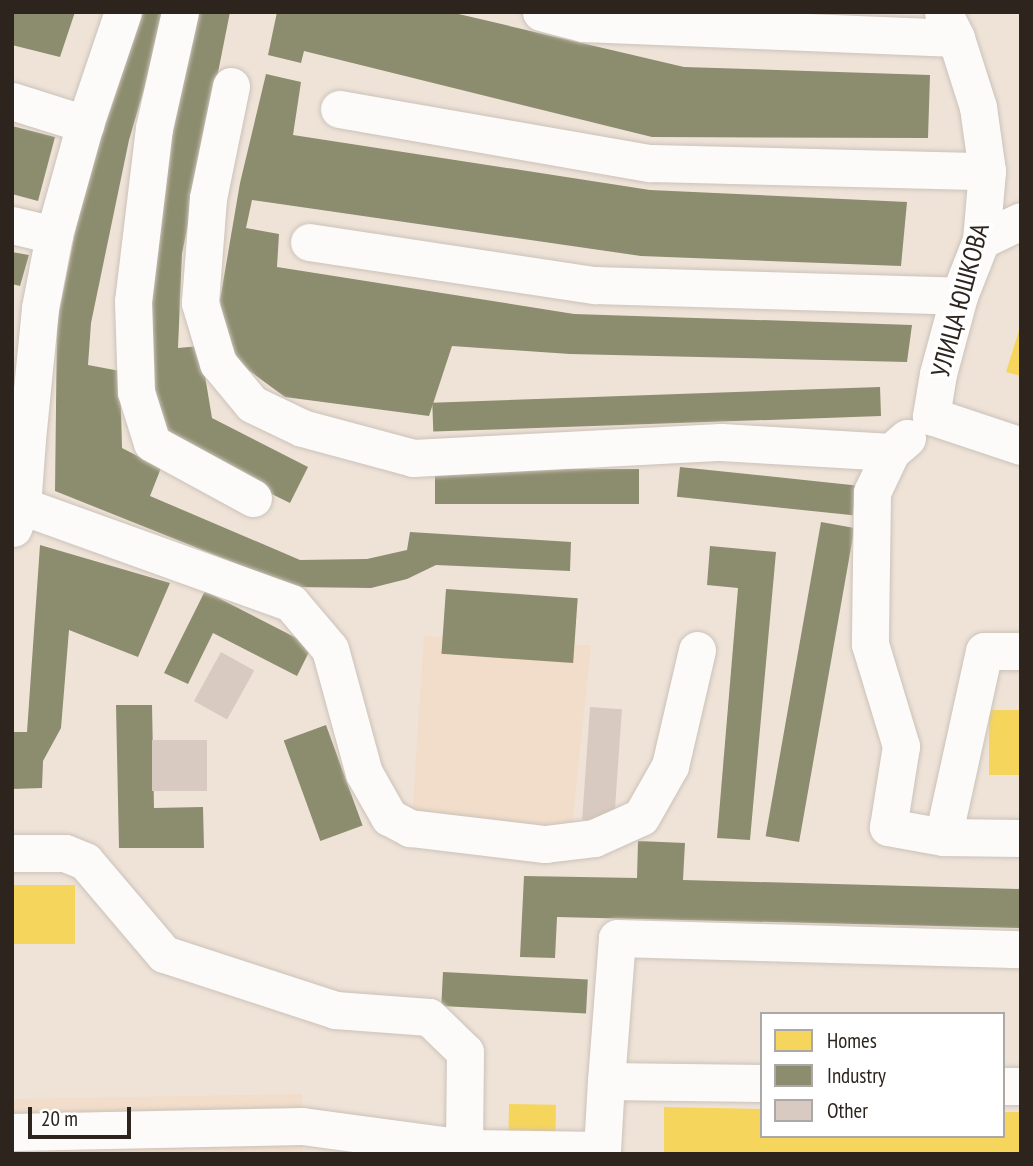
<!DOCTYPE html>
<html>
<head>
<meta charset="utf-8">
<style>
	body { margin:0 }
	#map { position:relative; width:1033px; height:1166px; overflow:hidden; background:#efe3d8; font-family:"PT Sans Narrow",sans-serif }
	div>[style] { position:absolute }
	.built>* { inset:0; background:#f1ddca; transform-origin:0 0 }
	.homes>* { inset:0; background:#f6d55c; transform-origin:0 0 }
	.industry>* { inset:0; background:#8c8c6e; transform-origin:0 0 }
	.building>* { inset:0; background:#d9cac1; transform-origin:0 0 }
	.roads { filter:drop-shadow(0 0 2px #cbc2b9) drop-shadow(0 0 2px #cbc2b9) }
	.minor>* { height:37px; margin:-18.5px; padding:0 18.5px; transform-origin:18.5px; border-radius:18.5px; background:#fdfbf9 }
	span { translate:-50% -50%; white-space:nowrap; text-align:center; line-height:1.15; -webkit-text-stroke:7px #fff; paint-order:stroke }
	.street-label { font-size:26px; color:#2d251d }
	.frame { position:absolute; inset:0; border:14px solid #2d251d; pointer-events:none }
	.legend { position:absolute; left:760px; top:1012px; width:245px; height:126px; box-sizing:border-box; background:#fff; border:2px solid #aba8a5; margin:0; padding:9px 12px; list-style:none; font-size:21px; color:#2d251d }
	.legend li { display:flex; align-items:center; gap:14px; height:35px }
	.legend b { width:35px; border:2px solid #aba8a5 }
	.scale { position:absolute; left:28px; top:1107px; width:103px; height:32px; box-sizing:border-box; border:4px solid #2d251d; border-top:0; padding-left:9px; font-size:21px; line-height:24px; white-space:nowrap; color:#2d251d; -webkit-text-stroke:5px #fff; paint-order:stroke }
</style>
</head>
<body>
<div id="map">
	<div class="built">
		<i style="clip-path:polygon(578px 599px,574px 645px,591px 645px,572px 829px,412px 817px,424px 636px,442px 637px)"></i>
		<i style="left:302px;top:1094px;width:60px;height:290px;rotate:89deg"></i>
	</div>
	<div class="homes">
		<i style="clip-path:polygon(1020px 327px,1021px 327px,1021px 376px,1006px 372px)"></i>
		<i style="left:989px;top:710px;width:32px;height:65px"></i>
		<i style="left:12px;top:885px;width:63px;height:59px"></i>
		<i style="left:509px;top:1104px;width:47px;height:35px;rotate:1deg"></i>
		<i style="clip-path:polygon(664px 1107px,762px 1109px,762px 1136px,1003px 1136px,1003px 1112px,1021px 1112px,1021px 1154px,664px 1154px)"></i>
	</div>
	<div class="industry">
		<i style="clip-path:polygon(12px 12px,75px 12px,60px 57px,12px 45px)"></i>
		<i style="clip-path:polygon(137px 12px,167px 12px,129px 140px,91px 323px,88px 365px,120px 371px,122px 448px,161px 468px,150px 496px,300px 560px,367px 559px,407px 550px,410px 532px,571px 542px,570px 571px,436px 565px,407px 579px,371px 588px,295px 587px,55px 491px,57px 322px,94px 138px)"></i>
		<i style="clip-path:polygon(194px 12px,230px 12px,182px 254px,178px 348px,200px 346px,212px 418px,308px 467px,290px 503px,174px 446px,150px 406px,152px 246px)"></i>
		<i style="clip-path:polygon(277px 12px,450px 12px,684px 67px,930px 75px,928px 138px,652px 137px,304px 51px,301px 63px,268px 55px)"></i>
		<i style="clip-path:polygon(266px 74px,301px 82px,293px 135px,650px 190px,907px 202px,901px 266px,641px 256px,252px 200px,246px 228px,279px 234px,277px 267px,574px 314px,912px 325px,907px 362px,570px 354px,452px 346px,429px 416px,285px 397px,224px 352px,220px 300px,240px 183px)"></i>
		<i style="clip-path:polygon(12px 126px,55px 137px,38px 201px,12px 194px)"></i>
		<i style="clip-path:polygon(12px 252px,29px 255px,20px 286px,12px 284px)"></i>
		<i style="left:880px;top:387px;width:29px;height:448px;rotate:88deg"></i>
		<i style="left:680px;top:467px;width:177px;height:30px;rotate:6deg"></i>
		<i style="left:639px;top:469px;width:35px;height:204px;rotate:90deg"></i>
		<i style="left:821px;top:522px;width:34px;height:319px;rotate:10deg"></i>
		<i style="clip-path:polygon(40px 545px,170px 583px,138px 657px,69px 630px,61px 728px,43px 761px,42px 788px,12px 789px,12px 732px,27px 732px)"></i>
		<i style="clip-path:polygon(710px 546px,776px 552px,750px 840px,717px 838px,738px 588px,707px 585px)"></i>
		<i style="left:446px;top:589px;width:132px;height:65px;rotate:4deg"></i>
		<i style="clip-path:polygon(205px 591px,312px 646px,297px 676px,213px 633px,188px 684px,164px 673px)"></i>
		<i style="clip-path:polygon(116px 705px,152px 705px,154px 808px,203px 807px,204px 848px,119px 848px)"></i>
		<i style="left:326px;top:725px;width:107px;height:45px;rotate:70deg"></i>
		<i style="clip-path:polygon(638px 841px,685px 843px,683px 880px,1021px 889px,1021px 928px,557px 917px,555px 958px,520px 957px,524px 876px,637px 878px)"></i>
		<i style="left:443px;top:972px;width:145px;height:34px;rotate:3deg"></i>
	</div>
	<div class="building">
		<i style="left:221px;top:652px;width:38px;height:56px;rotate:29deg"></i>
		<i style="left:590px;top:707px;width:32px;height:113px;rotate:4deg"></i>
		<i style="left:152px;top:740px;width:55px;height:51px"></i>
	</div>
	<div class="roads">
		<div class="minor">
			<i style="left:180px;top:12px;width:119px;rotate:102.6deg"></i>
			<i style="left:154px;top:128px;width:174px;rotate:96.9deg"></i>
			<i style="left:133px;top:301px;width:91px;rotate:88.1deg"></i>
			<i style="left:136px;top:392px;width:53px;rotate:72.6deg"></i>
			<i style="left:152px;top:443px;width:115px;rotate:28.6deg"></i>
			<i style="left:541px;top:12px;width:43px;rotate:14.7deg"></i>
			<i style="left:583px;top:23px;width:373px;rotate:2.3deg"></i>
			<i style="left:943px;top:12px;width:29px;rotate:63deg"></i>
			<i style="left:956px;top:38px;width:72px;rotate:72.3deg"></i>
			<i style="left:978px;top:107px;width:65px;rotate:82deg"></i>
			<i style="left:987px;top:171px;width:69px;rotate:95deg"></i>
			<i style="left:981px;top:240px;width:60px;rotate:111.4deg"></i>
			<i style="left:959px;top:296px;width:81px;rotate:105.1deg"></i>
			<i style="left:938px;top:374px;width:43px;rotate:99.5deg"></i>
			<i style="left:931px;top:416px;width:95px;rotate:18.4deg"></i>
			<i style="left:231px;top:86px;width:114px;rotate:101.6deg"></i>
			<i style="left:208px;top:198px;width:105px;rotate:94.4deg"></i>
			<i style="left:200px;top:303px;width:63px;rotate:73.3deg"></i>
			<i style="left:218px;top:363px;width:53px;rotate:50.3deg"></i>
			<i style="left:252px;top:404px;width:55px;rotate:25.6deg"></i>
			<i style="left:302px;top:428px;width:115px;rotate:15.1deg"></i>
			<i style="left:413px;top:458px;width:308px;rotate:-3deg"></i>
			<i style="left:721px;top:442px;width:170px;rotate:3.4deg"></i>
			<i style="left:12px;top:101px;width:77px;rotate:17.5deg"></i>
			<i style="left:339px;top:109px;width:316px;rotate:9.9deg"></i>
			<i style="left:650px;top:163px;width:337px;rotate:1.4deg"></i>
			<i style="left:12px;top:225px;width:43px;rotate:13.4deg"></i>
			<i style="left:981px;top:240px;width:44px;rotate:-25.4deg"></i>
			<i style="left:309px;top:242px;width:289px;rotate:8.6deg"></i>
			<i style="left:595px;top:285px;width:364px;rotate:1.7deg"></i>
			<i style="left:12px;top:438px;width:15px;rotate:4deg"></i>
			<i style="left:27px;top:439px;width:132px;rotate:-84.3deg"></i>
			<i style="left:40px;top:308px;width:74px;rotate:-79.1deg"></i>
			<i style="left:54px;top:235px;width:115px;rotate:-74.4deg"></i>
			<i style="left:85px;top:124px;width:118px;rotate:-71.3deg"></i>
			<i style="left:907px;top:438px;width:21px;rotate:139deg"></i>
			<i style="left:891px;top:452px;width:44px;rotate:115.4deg"></i>
			<i style="left:872px;top:492px;width:152px;rotate:90.8deg"></i>
			<i style="left:870px;top:644px;width:107px;rotate:73.1deg"></i>
			<i style="left:901px;top:746px;width:82px;rotate:99.1deg"></i>
			<i style="left:888px;top:827px;width:56px;rotate:10.3deg"></i>
			<i style="left:22px;top:506px;width:286px;rotate:19.8deg"></i>
			<i style="left:291px;top:603px;width:60px;rotate:49.7deg"></i>
			<i style="left:330px;top:649px;width:129px;rotate:74.7deg"></i>
			<i style="left:364px;top:773px;width:51px;rotate:60.4deg"></i>
			<i style="left:389px;top:817px;width:24px;rotate:28deg"></i>
			<i style="left:410px;top:828px;width:136px;rotate:6.8deg"></i>
			<i style="left:545px;top:844px;width:49px;rotate:-7deg"></i>
			<i style="left:594px;top:838px;width:51px;rotate:-24.1deg"></i>
			<i style="left:641px;top:817px;width:59px;rotate:-60.4deg"></i>
			<i style="left:670px;top:766px;width:119px;rotate:-76.9deg"></i>
			<i style="left:13px;top:528px;width:24px;rotate:-68deg"></i>
			<i style="left:22px;top:506px;width:67px;rotate:-85.7deg"></i>
			<i style="left:1021px;top:651px;width:37px;rotate:180deg"></i>
			<i style="left:984px;top:651px;width:190px;rotate:102.4deg"></i>
			<i style="left:943px;top:837px;width:78px;rotate:0.7deg"></i>
			<i style="left:12px;top:853px;width:53px"></i>
			<i style="left:65px;top:853px;width:22px;rotate:22deg"></i>
			<i style="left:85px;top:861px;width:122px;rotate:49.7deg"></i>
			<i style="left:164px;top:954px;width:180px;rotate:18.1deg"></i>
			<i style="left:335px;top:1010px;width:94px;rotate:4.3deg"></i>
			<i style="left:429px;top:1017px;width:50px;rotate:44.2deg"></i>
			<i style="left:465px;top:1052px;width:96px;rotate:90.6deg"></i>
			<i style="left:606px;top:1081px;width:143px;rotate:-85.6deg"></i>
			<i style="left:617px;top:938px;width:404px;rotate:1.6deg"></i>
			<i style="left:1003px;top:1086px;width:18px"></i>
			<i style="left:12px;top:1132px;width:290px;rotate:-1.2deg"></i>
			<i style="left:302px;top:1126px;width:163px;rotate:7.7deg"></i>
			<i style="left:464px;top:1148px;width:138px;rotate:0.8deg"></i>
			<i style="left:602px;top:1150px;width:4px;rotate:90deg"></i>
			<i style="left:602px;top:1150px;width:69px;rotate:-86.7deg"></i>
			<i style="left:606px;top:1081px;width:156px;rotate:0.7deg"></i>
		</div>
	</div>
	<div class="street-label">
		<span style="left:960px;top:300px;rotate:-75deg">УЛИЦА ЮШКОВА</span>
	</div>
	<div class="frame"></div>
	<ul class="legend">
	<li><b style="height:19px;background:#f6d55c"></b>Homes</li>
	<li><b style="height:19px;background:#8c8c6e"></b>Industry</li>
	<li><b style="height:19px;background:#d9cac1"></b>Other</li>
	</ul>
	<div class="scale">20 m</div>
</div>
</body>
</html>
